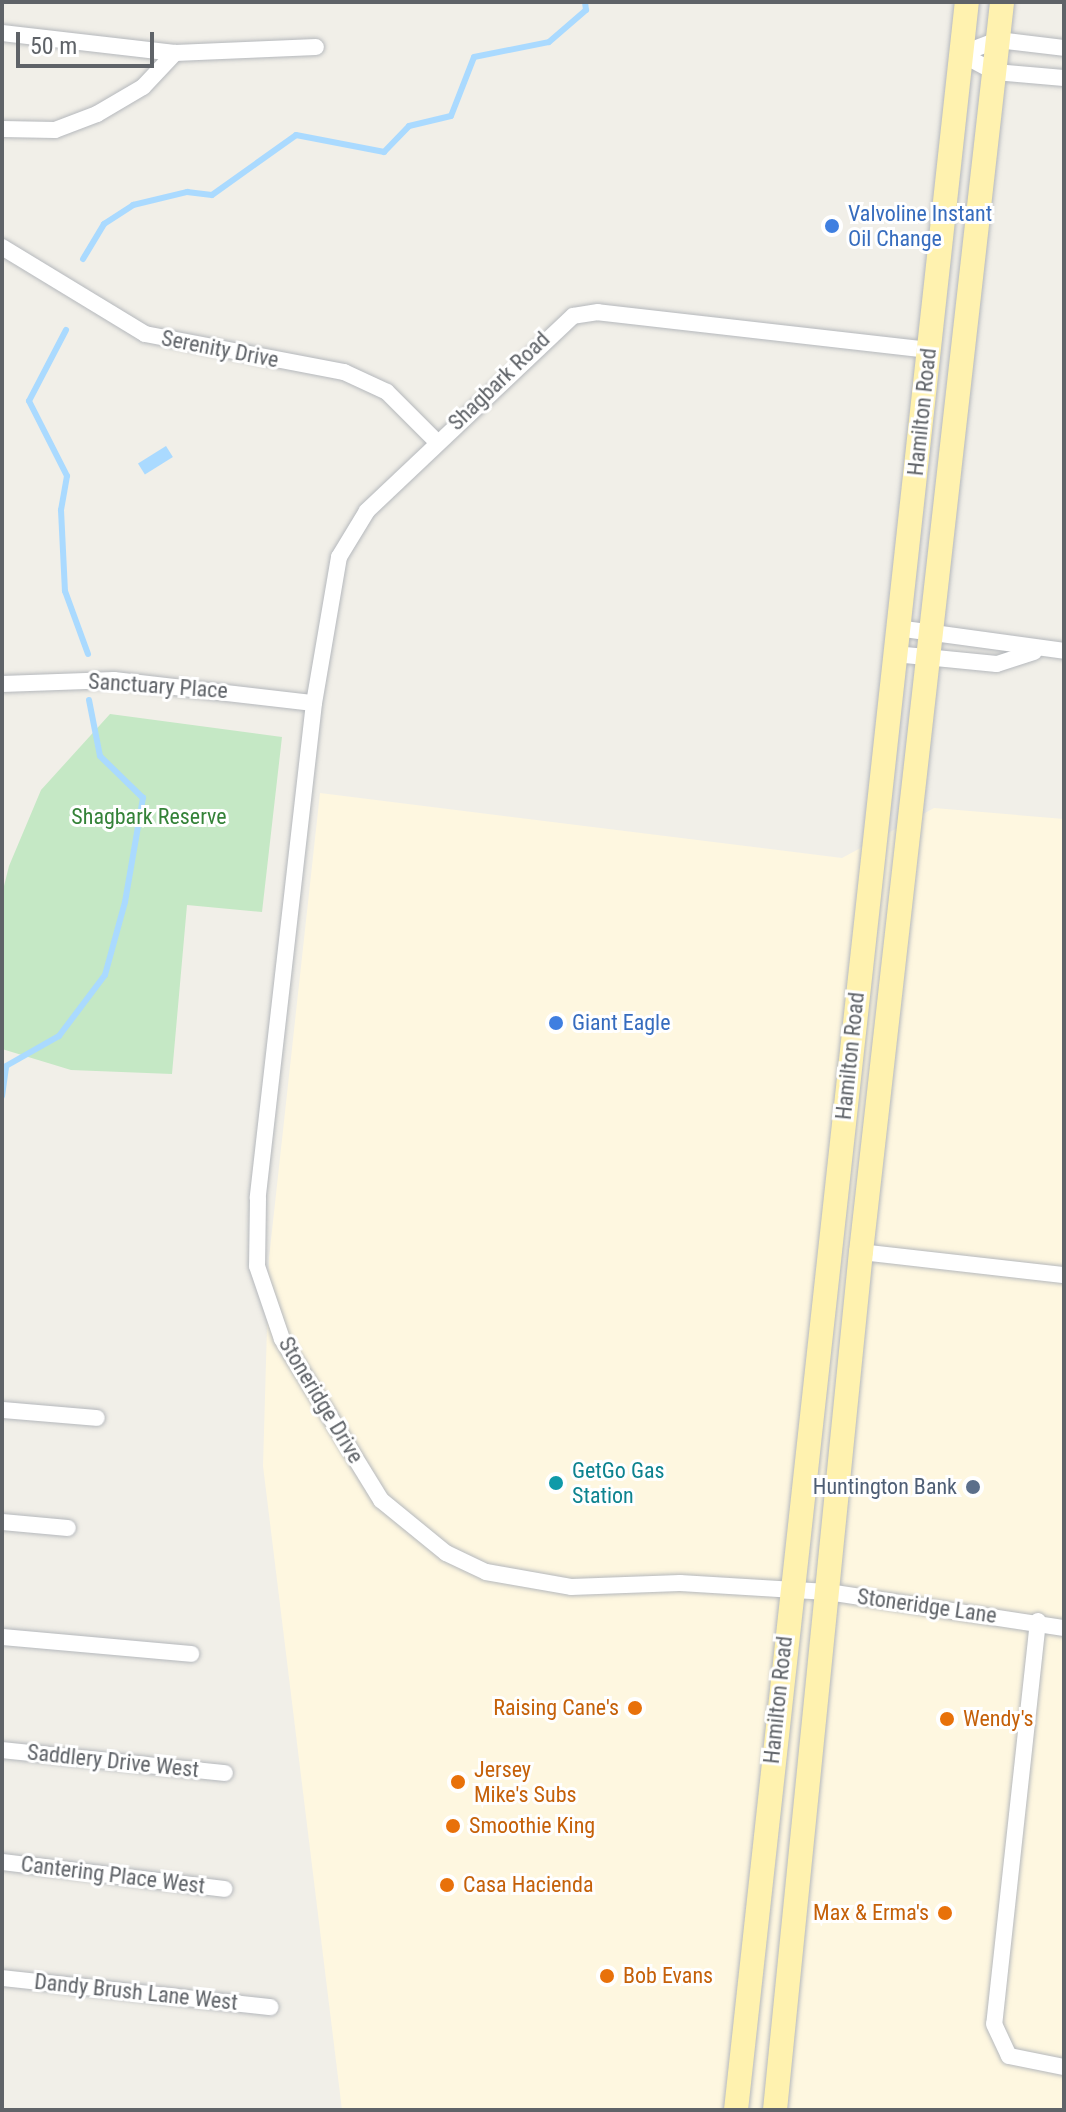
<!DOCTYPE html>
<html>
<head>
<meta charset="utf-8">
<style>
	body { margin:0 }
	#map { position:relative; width:1066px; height:2112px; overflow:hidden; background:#f1efe8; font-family:"Roboto Condensed",sans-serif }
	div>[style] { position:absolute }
	.commercial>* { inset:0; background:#fef7e0 }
	.green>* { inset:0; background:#c5e8c5 }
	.water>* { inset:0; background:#aadaff; transform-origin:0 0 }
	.stream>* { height:6px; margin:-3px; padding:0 3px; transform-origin:3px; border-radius:3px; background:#aadaff }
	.roads { filter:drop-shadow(0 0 2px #b5b8bc) drop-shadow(0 0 2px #b5b8bc) }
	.minor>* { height:16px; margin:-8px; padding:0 8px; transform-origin:8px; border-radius:8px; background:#fff }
	.primary>* { height:24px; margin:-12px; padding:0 12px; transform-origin:12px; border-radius:12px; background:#fff2af }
	.dots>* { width:22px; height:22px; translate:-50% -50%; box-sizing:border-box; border:4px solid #fff; border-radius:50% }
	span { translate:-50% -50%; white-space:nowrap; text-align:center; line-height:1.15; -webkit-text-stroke:6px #fff; paint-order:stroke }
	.shop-label { font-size:22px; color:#366cbe }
	.left { translate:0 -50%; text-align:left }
	.street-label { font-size:22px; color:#5f6368 }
	.park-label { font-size:22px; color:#348238 }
	.culture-label { font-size:22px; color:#0d838f }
	.service-label { font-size:22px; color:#4e5e75 }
	.right { translate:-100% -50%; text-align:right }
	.food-label { font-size:22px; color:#c56008 }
	.frame { position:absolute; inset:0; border:4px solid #5f6368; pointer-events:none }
	.scale { position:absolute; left:16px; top:32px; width:138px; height:36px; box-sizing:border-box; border:4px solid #5f6368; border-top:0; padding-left:10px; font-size:24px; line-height:28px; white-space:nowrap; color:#5f6368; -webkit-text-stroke:6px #fff; paint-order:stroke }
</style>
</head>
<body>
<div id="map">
	<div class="commercial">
		<i style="clip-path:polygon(320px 793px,842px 858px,934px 808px,1064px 819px,1064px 2110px,342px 2110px,263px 1466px,269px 1258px)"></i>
	</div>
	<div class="green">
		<i style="clip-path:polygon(110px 714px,282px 737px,262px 912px,187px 905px,172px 1074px,71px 1070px,2px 1049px,2px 894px,9px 866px,41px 790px)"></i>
	</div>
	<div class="water">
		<i style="left:166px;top:446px;width:13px;height:33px;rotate:58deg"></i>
	</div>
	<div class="stream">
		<i style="left:83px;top:259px;width:41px;rotate:-59deg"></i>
		<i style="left:104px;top:224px;width:35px;rotate:-33deg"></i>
		<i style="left:133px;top:205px;width:56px;rotate:-13.5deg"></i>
		<i style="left:187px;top:192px;width:25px;rotate:7deg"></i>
		<i style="left:212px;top:195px;width:103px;rotate:-35.5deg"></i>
		<i style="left:296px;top:135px;width:90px;rotate:10.9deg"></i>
		<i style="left:384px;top:152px;width:36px;rotate:-46deg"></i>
		<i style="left:409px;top:126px;width:43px;rotate:-13.4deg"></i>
		<i style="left:451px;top:116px;width:63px;rotate:-68.7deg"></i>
		<i style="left:474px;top:57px;width:76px;rotate:-11.3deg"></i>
		<i style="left:549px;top:42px;width:49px;rotate:-40.9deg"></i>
		<i style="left:586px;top:10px;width:8px;rotate:-97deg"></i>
		<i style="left:66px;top:330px;width:80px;rotate:117.5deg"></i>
		<i style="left:29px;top:401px;width:84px;rotate:63.1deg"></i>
		<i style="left:67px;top:476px;width:35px;rotate:100deg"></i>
		<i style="left:61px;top:510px;width:81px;rotate:87.2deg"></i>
		<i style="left:65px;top:591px;width:67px;rotate:69.9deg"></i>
		<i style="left:2px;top:1096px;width:30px;rotate:-82deg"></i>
		<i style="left:6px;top:1066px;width:61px;rotate:-29.5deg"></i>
		<i style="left:59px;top:1036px;width:76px;rotate:-53deg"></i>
		<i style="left:105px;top:975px;width:76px;rotate:-74.7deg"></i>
		<i style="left:125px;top:902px;width:106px;rotate:-80.2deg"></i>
		<i style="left:143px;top:798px;width:60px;rotate:-135.7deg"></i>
		<i style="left:100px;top:756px;width:57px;rotate:-101.1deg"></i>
	</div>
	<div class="roads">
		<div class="minor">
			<i style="left:2px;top:33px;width:174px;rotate:6.6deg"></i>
			<i style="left:175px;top:53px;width:141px;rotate:-2.4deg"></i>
			<i style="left:961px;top:54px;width:38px;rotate:28deg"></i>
			<i style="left:995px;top:72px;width:69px;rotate:5deg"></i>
			<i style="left:961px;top:54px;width:40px;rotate:-21deg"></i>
			<i style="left:998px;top:40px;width:66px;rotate:6.9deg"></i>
			<i style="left:2px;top:129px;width:53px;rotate:1.1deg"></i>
			<i style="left:55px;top:130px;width:45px;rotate:-20.9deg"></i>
			<i style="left:97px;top:114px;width:53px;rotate:-30.4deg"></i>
			<i style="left:143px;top:87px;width:47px;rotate:-46.7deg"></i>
			<i style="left:2px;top:247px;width:167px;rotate:31.3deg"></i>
			<i style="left:145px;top:334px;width:203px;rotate:10.8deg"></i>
			<i style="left:344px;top:372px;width:47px;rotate:24.9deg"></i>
			<i style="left:387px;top:392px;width:71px;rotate:45deg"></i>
			<i style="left:929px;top:350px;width:333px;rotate:-173.5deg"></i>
			<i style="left:598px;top:312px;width:25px;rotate:171deg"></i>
			<i style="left:573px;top:316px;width:284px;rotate:136.6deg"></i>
			<i style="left:367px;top:511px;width:54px;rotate:121.3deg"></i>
			<i style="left:339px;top:557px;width:148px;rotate:99.7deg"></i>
			<i style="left:314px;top:703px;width:498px;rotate:96.5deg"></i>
			<i style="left:258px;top:1198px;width:68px;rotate:90.8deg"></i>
			<i style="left:257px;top:1266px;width:77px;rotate:71.1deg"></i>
			<i style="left:282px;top:1339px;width:189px;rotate:58.4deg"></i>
			<i style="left:381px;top:1500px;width:84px;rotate:39.2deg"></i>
			<i style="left:446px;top:1553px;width:44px;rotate:25.4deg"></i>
			<i style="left:486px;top:1572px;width:86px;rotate:10deg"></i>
			<i style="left:571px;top:1587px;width:109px;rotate:-2.1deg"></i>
			<i style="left:680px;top:1583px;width:148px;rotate:3.5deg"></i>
			<i style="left:828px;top:1592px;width:239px;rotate:8.7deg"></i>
			<i style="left:897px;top:628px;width:169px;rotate:7.8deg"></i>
			<i style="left:895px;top:654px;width:102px;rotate:5.6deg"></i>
			<i style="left:997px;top:664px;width:39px;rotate:-18deg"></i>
			<i style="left:2px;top:684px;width:112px;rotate:-2deg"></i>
			<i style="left:114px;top:680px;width:201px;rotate:6.6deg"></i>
			<i style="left:861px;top:1252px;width:204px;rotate:6.5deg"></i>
			<i style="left:2px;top:1410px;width:95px;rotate:4.8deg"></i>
			<i style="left:2px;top:1522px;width:66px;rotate:5.2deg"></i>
			<i style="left:1038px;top:1621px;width:405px;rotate:96.2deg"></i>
			<i style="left:994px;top:2024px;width:35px;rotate:65deg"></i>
			<i style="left:1009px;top:2056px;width:56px;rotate:11.3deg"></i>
			<i style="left:2px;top:1637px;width:190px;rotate:5.1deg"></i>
			<i style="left:2px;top:1750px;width:224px;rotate:5.9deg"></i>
			<i style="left:2px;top:1862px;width:224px;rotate:6.9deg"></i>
			<i style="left:2px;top:1978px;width:270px;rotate:6.2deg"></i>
		</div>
		<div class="primary">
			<i style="left:736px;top:2110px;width:2121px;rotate:-83.75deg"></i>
			<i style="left:775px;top:2110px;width:862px;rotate:-84.28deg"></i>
			<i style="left:861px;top:1252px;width:1258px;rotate:-83.56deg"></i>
		</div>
	</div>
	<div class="dots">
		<i style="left:832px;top:226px;background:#3f7fe0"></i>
		<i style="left:556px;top:1023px;background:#3f7fe0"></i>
		<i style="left:556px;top:1483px;background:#0f9aa8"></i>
		<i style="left:973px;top:1487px;background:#5c6f8a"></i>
		<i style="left:635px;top:1708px;background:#e8710a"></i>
		<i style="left:947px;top:1719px;background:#e8710a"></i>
		<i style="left:458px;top:1782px;background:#e8710a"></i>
		<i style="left:453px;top:1826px;background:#e8710a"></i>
		<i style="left:447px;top:1885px;background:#e8710a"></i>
		<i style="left:945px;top:1913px;background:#e8710a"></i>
		<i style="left:607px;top:1976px;background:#e8710a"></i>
	</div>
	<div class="shop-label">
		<span class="left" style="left:848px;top:226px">Valvoline Instant<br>Oil Change</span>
		<span class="left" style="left:572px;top:1023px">Giant Eagle</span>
	</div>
	<div class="street-label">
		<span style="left:220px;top:349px;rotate:11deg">Serenity Drive</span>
		<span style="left:499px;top:381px;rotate:-44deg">Shagbark Road</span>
		<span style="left:922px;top:412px;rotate:-84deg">Hamilton Road</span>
		<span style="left:158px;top:686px;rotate:4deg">Sanctuary Place</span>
		<span style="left:850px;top:1056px;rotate:-84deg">Hamilton Road</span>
		<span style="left:321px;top:1400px;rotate:59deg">Stoneridge Drive</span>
		<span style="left:927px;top:1606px;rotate:8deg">Stoneridge Lane</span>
		<span style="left:778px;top:1700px;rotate:-84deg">Hamilton Road</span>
		<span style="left:113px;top:1761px;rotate:6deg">Saddlery Drive West</span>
		<span style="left:113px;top:1875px;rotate:7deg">Cantering Place West</span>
		<span style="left:136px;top:1992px;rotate:6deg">Dandy Brush Lane West</span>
	</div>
	<div class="park-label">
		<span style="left:149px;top:817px">Shagbark Reserve</span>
	</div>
	<div class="culture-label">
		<span class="left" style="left:572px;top:1483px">GetGo Gas<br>Station</span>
	</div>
	<div class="service-label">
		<span class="right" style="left:957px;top:1487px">Huntington Bank</span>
	</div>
	<div class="food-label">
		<span class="right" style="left:619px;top:1708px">Raising Cane's</span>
		<span class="left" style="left:963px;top:1719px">Wendy's</span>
		<span class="left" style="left:474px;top:1782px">Jersey<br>Mike's Subs</span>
		<span class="left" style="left:469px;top:1826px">Smoothie King</span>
		<span class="left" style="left:463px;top:1885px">Casa Hacienda</span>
		<span class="right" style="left:929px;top:1913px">Max &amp; Erma's</span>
		<span class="left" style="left:623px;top:1976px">Bob Evans</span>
	</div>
	<div class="frame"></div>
	<div class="scale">50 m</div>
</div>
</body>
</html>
